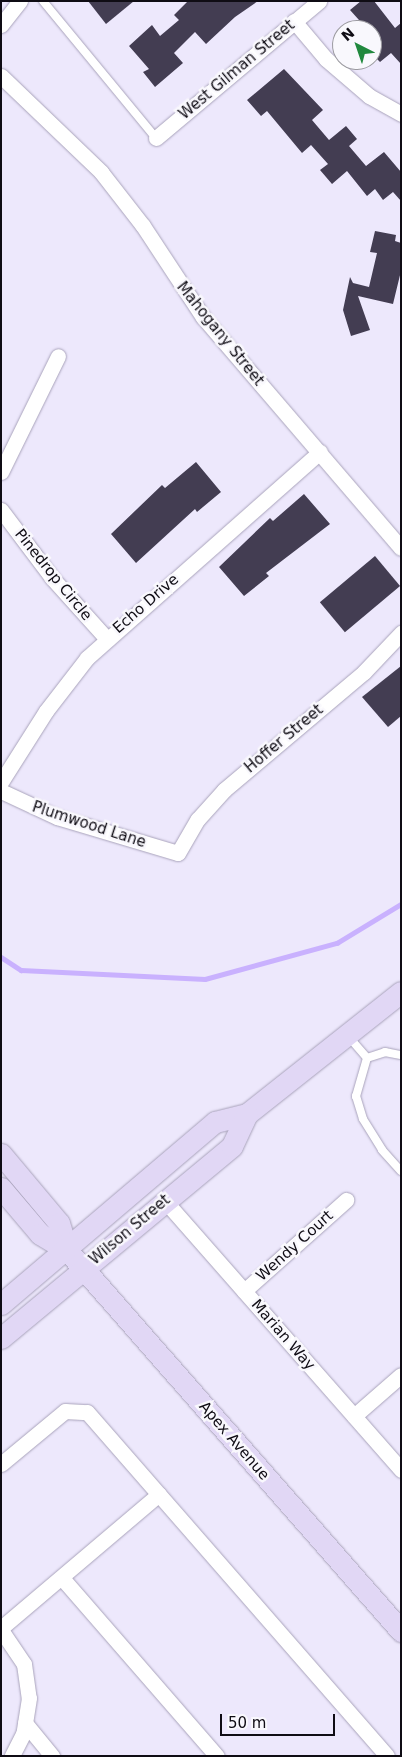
<!DOCTYPE html>
<html>
<head>
<meta charset="utf-8">
<style>
	body { margin:0 }
	#map { position:relative; width:402px; height:1757px; overflow:hidden; background:#ede8fc; font-family:"DejaVu Sans",sans-serif }
	div>[style] { position:absolute }
	.stream>* { height:4.5px; margin:-2.25px; padding:0 2.25px; transform-origin:2.25px; border-radius:2.25px; background:#c9b1fe }
	.building>* { inset:0; background:#433d52; transform-origin:0 0 }
	.roads { filter:drop-shadow(0 0 1px #a9a3bb) drop-shadow(0 0 1px #a9a3bb) }
	.lane>* { height:8px; margin:-4px; padding:0 4px; transform-origin:4px; border-radius:4px; background:#fff }
	.street>* { height:15px; margin:-7.5px; padding:0 7.5px; transform-origin:7.5px; border-radius:7.5px; background:#fff }
	.secondary>* { height:21px; margin:-10.5px; padding:0 10.5px; transform-origin:10.5px; border-radius:10.5px; background:#e1d7f5 }
	span { translate:-50% -50%; white-space:nowrap; text-align:center; line-height:1.15; -webkit-text-stroke:5px #f9f8fd; paint-order:stroke }
	.street-label { font-size:15px; color:#0f0c14 }
	.frame { position:absolute; inset:0; border:2px solid #0f0c14; pointer-events:none }
	.north { position:absolute; left:332px; top:20px; width:50px; height:50px; box-sizing:border-box; background:#f9f8fd; border:1px solid #9b9aa0; border-radius:50%; rotate:319deg; font-size:14px; font-weight:700; line-height:20px; text-align:center; color:#0f0c14 }
	.north::after { content:''; display:block; margin:auto; width:18px; height:22px; background:#21893e; clip-path:polygon(50% 0,100% 100%,50% 72%,0 100%) }
	.scale { position:absolute; left:220px; top:1714px; width:115px; height:22px; box-sizing:border-box; border:2px solid #0f0c14; border-top:0; padding-left:6px; font-size:15px; line-height:18px; white-space:nowrap; color:#0f0c14; -webkit-text-stroke:4px #f9f8fd; paint-order:stroke }
</style>
</head>
<body>
<div id="map">
	<div class="stream">
		<i style="left:1px;top:957px;width:24px;rotate:33deg"></i>
		<i style="left:21px;top:970px;width:184px;rotate:2.8deg"></i>
		<i style="left:205px;top:979px;width:137px;rotate:-15.3deg"></i>
		<i style="left:337px;top:943px;width:75px;rotate:-31.4deg"></i>
	</div>
	<div class="building">
		<i style="clip-path:polygon(88px 1px,134px 1px,106px 24px)"></i>
		<i style="clip-path:polygon(188px 1px,258px 1px,235px 17px,206px 44px,195px 32px,174px 53px,183px 63px,155px 87px,143px 72px,149px 69px,129px 46px,152px 25px,160px 36px,179px 20px,174px 15px)"></i>
		<i style="clip-path:polygon(361px 1px,374px 1px,395px 28px,401px 23px,401px 64px,391px 53px,380px 62px,372px 54px,372px 30px,368px 30px,350px 10px)"></i>
		<i style="clip-path:polygon(284px 69px,323px 110px,312px 120px,329px 140px,346px 126px,357px 139px,349px 146px,366px 166px,384px 152px,401px 172px,401px 201px,393px 192px,383px 200px,375px 189px,367px 196px,347px 171px,332px 184px,320px 170px,328px 164px,311px 145px,302px 153px,267px 111px,261px 116px,247px 100px)"></i>
		<i style="clip-path:polygon(375px 231px,396px 235px,395px 241px,401px 243px,401px 271px,393px 304px,358px 296px,370px 330px,351px 336px,343px 310px,350px 277px,353px 283px,369px 287px,377px 253px,370px 252px)"></i>
		<i style="clip-path:polygon(196px 462px,221px 492px,197px 512px,195px 509px,136px 563px,111px 534px,162px 485px,165px 488px)"></i>
		<i style="clip-path:polygon(304px 494px,330px 524px,266px 573px,269px 576px,244px 596px,219px 567px,270px 518px,273px 521px)"></i>
		<i style="left:375px;top:556px;width:39px;height:72px;rotate:50deg"></i>
		<i style="clip-path:polygon(401px 666px,401px 716px,388px 727px,362px 697px)"></i>
	</div>
	<div class="roads">
		<div class="lane">
			<i style="left:43px;top:1px;width:178px;rotate:50.5deg"></i>
			<i style="left:348px;top:1036px;width:29px;rotate:49deg"></i>
			<i style="left:367px;top:1058px;width:40px;rotate:106deg"></i>
			<i style="left:356px;top:1096px;width:24px;rotate:73deg"></i>
			<i style="left:363px;top:1119px;width:36px;rotate:58deg"></i>
			<i style="left:382px;top:1150px;width:28px;rotate:48deg"></i>
			<i style="left:367px;top:1058px;width:19px;rotate:-18deg"></i>
			<i style="left:385px;top:1052px;width:16px;rotate:11deg"></i>
		</div>
		<div class="street">
			<i style="left:294px;top:21px;width:50px;rotate:49.9deg"></i>
			<i style="left:326px;top:59px;width:57px;rotate:40.7deg"></i>
			<i style="left:369px;top:96px;width:37px;rotate:29deg"></i>
			<i style="left:1px;top:25px;width:31px;rotate:-52deg"></i>
			<i style="left:1px;top:76px;width:139px;rotate:43.8deg"></i>
			<i style="left:101px;top:172px;width:68px;rotate:52.1deg"></i>
			<i style="left:143px;top:226px;width:109px;rotate:56.6deg"></i>
			<i style="left:203px;top:317px;width:304px;rotate:49.4deg"></i>
			<i style="left:156px;top:138px;width:213px;rotate:-40deg"></i>
			<i style="left:1px;top:472px;width:129px;rotate:-63.8deg"></i>
			<i style="left:1px;top:510px;width:86px;rotate:53deg"></i>
			<i style="left:53px;top:579px;width:81px;rotate:48deg"></i>
			<i style="left:1px;top:782px;width:84px;rotate:-57.6deg"></i>
			<i style="left:46px;top:711px;width:67px;rotate:-52.3deg"></i>
			<i style="left:87px;top:658px;width:311px;rotate:-41.5deg"></i>
			<i style="left:1px;top:791px;width:62px;rotate:24.9deg"></i>
			<i style="left:57px;top:817px;width:126px;rotate:16.6deg"></i>
			<i style="left:178px;top:853px;width:39px;rotate:-60deg"></i>
			<i style="left:198px;top:819px;width:39px;rotate:-48deg"></i>
			<i style="left:224px;top:790px;width:183px;rotate:-40.1deg"></i>
			<i style="left:364px;top:672px;width:54px;rotate:-46.5deg"></i>
			<i style="left:165px;top:1201px;width:358px;rotate:48.7deg"></i>
			<i style="left:244px;top:1291px;width:137px;rotate:-41.7deg"></i>
			<i style="left:354px;top:1416px;width:62px;rotate:-41.1deg"></i>
			<i style="left:1px;top:1464px;width:83px;rotate:-39.6deg"></i>
			<i style="left:65px;top:1411px;width:22px;rotate:3deg"></i>
			<i style="left:87px;top:1412px;width:456px;rotate:48.9deg"></i>
			<i style="left:62px;top:1578px;width:236px;rotate:49deg"></i>
			<i style="left:1px;top:1628px;width:207px;rotate:-40.3deg"></i>
			<i style="left:1px;top:1630px;width:41px;rotate:55.9deg"></i>
			<i style="left:24px;top:1664px;width:34px;rotate:82deg"></i>
			<i style="left:29px;top:1698px;width:36px;rotate:99deg"></i>
			<i style="left:23px;top:1734px;width:25px;rotate:117deg"></i>
			<i style="left:25px;top:1723px;width:43px;rotate:50.7deg"></i>
		</div>
		<div class="secondary">
			<i style="left:1px;top:1154px;width:90px;rotate:50deg"></i>
			<i style="left:59px;top:1223px;width:28px;rotate:73deg"></i>
			<i style="left:1px;top:1188px;width:60px;rotate:49.7deg"></i>
			<i style="left:40px;top:1234px;width:31px;rotate:31deg"></i>
			<i style="left:67px;top:1250px;width:507px;rotate:48.76deg"></i>
			<i style="left:1px;top:1304px;width:281px;rotate:-40.4deg"></i>
			<i style="left:215px;top:1122px;width:33px;rotate:-14deg"></i>
			<i style="left:247px;top:1114px;width:196px;rotate:-38.4deg"></i>
			<i style="left:1px;top:1338px;width:300px;rotate:-39.7deg"></i>
			<i style="left:232px;top:1146px;width:35px;rotate:-65deg"></i>
		</div>
	</div>
	<div class="street-label">
		<span style="left:237px;top:70px;rotate:-40deg">West Gilman Street</span>
		<span style="left:220px;top:334px;rotate:51deg">Mahogany Street</span>
		<span style="left:53px;top:575px;rotate:51deg">Pinedrop Circle</span>
		<span style="left:146px;top:604px;rotate:-41deg">Echo Drive</span>
		<span style="left:284px;top:739px;rotate:-40deg">Hoffer Street</span>
		<span style="left:89px;top:825px;rotate:18deg">Plumwood Lane</span>
		<span style="left:130px;top:1230px;rotate:-40deg">Wilson Street</span>
		<span style="left:295px;top:1246px;rotate:-42deg">Wendy Court</span>
		<span style="left:283px;top:1335px;rotate:49deg">Marian Way</span>
		<span style="left:234px;top:1441px;rotate:49deg">Apex Avenue</span>
	</div>
	<div class="frame"></div>
	<div class="north">N</div>
	<div class="scale">50 m</div>
</div>
</body>
</html>
